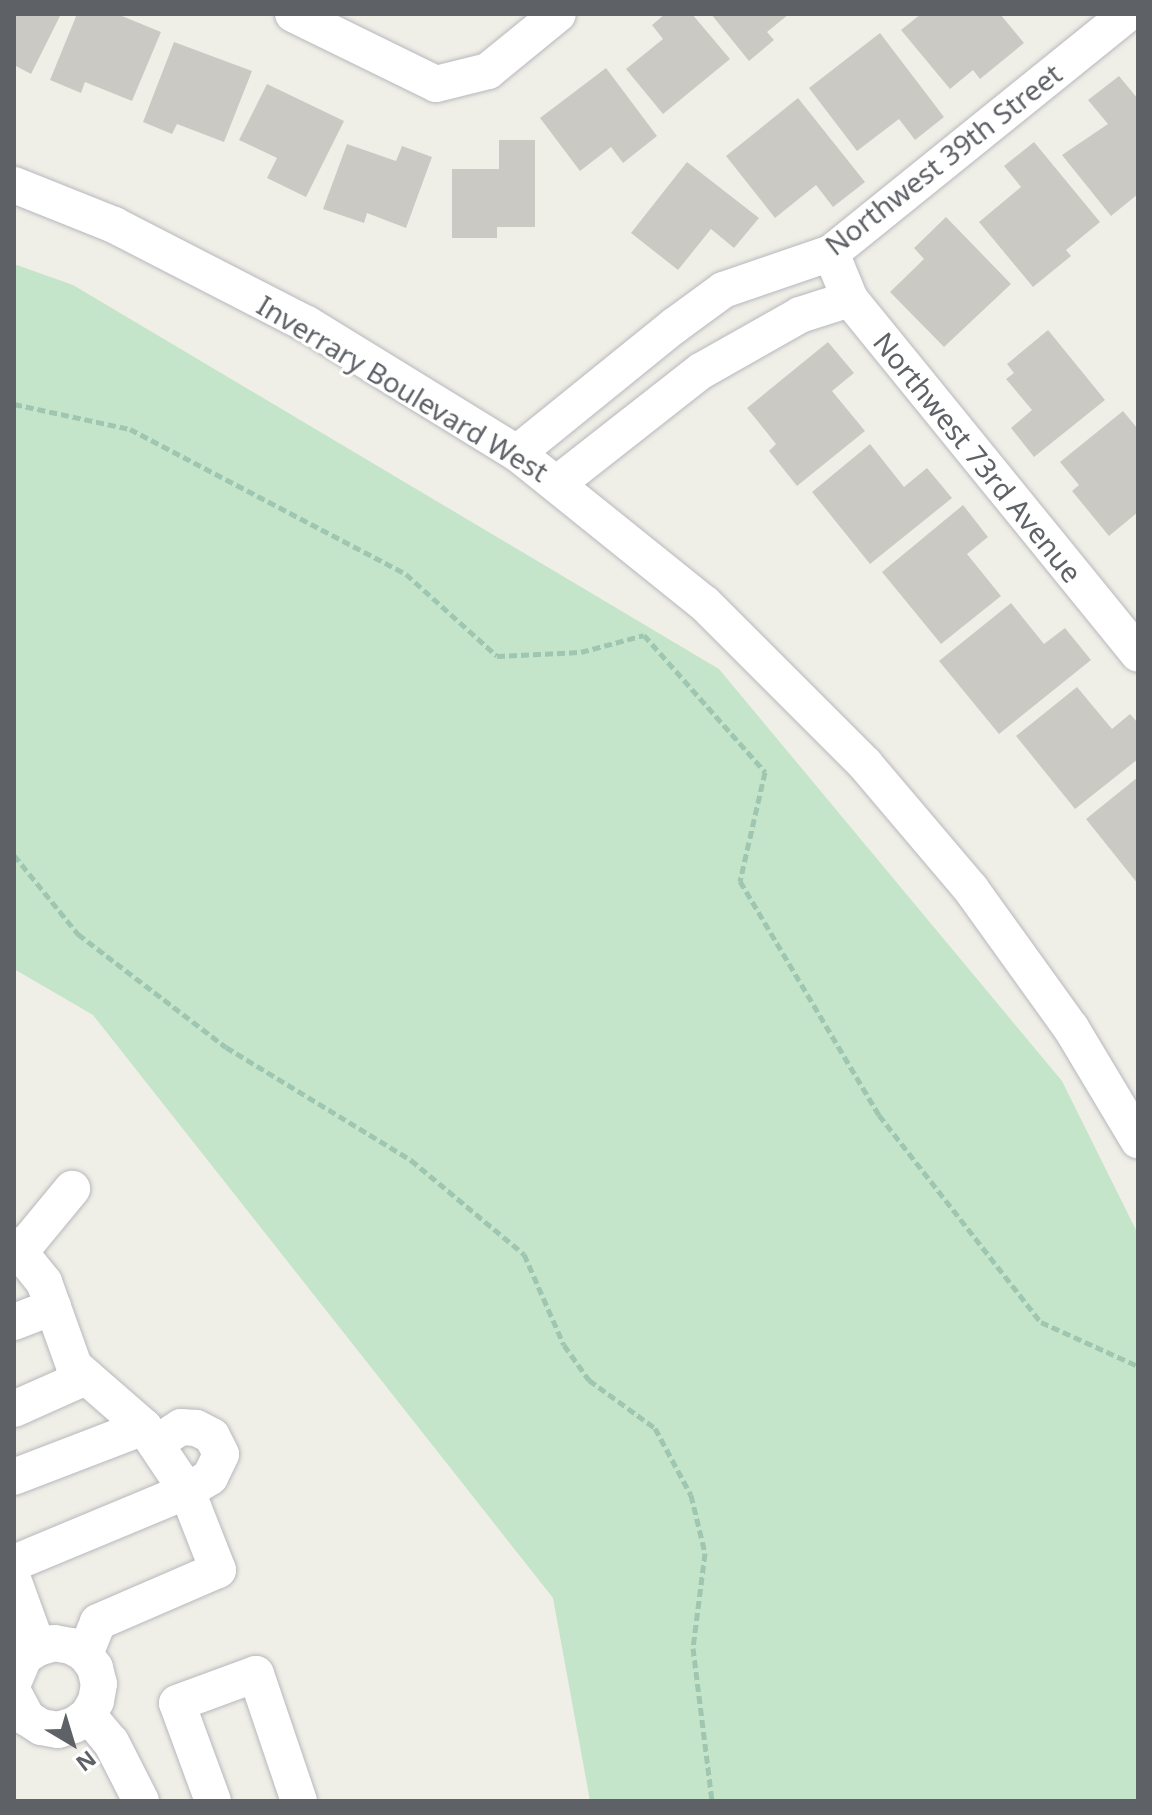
<!DOCTYPE html>
<html>
<head>
<meta charset="utf-8">
<style>
	body { margin:0 }
	#map { position:relative; width:1152px; height:1815px; overflow:hidden; background:#f0efe7; font-family:"Noto Sans",sans-serif }
	div>[style] { position:absolute }
	.green>* { inset:0; background:#c5e5ca }
	.building>* { inset:0; background:#cbc9c4 }
	.path>* { height:5px; margin-top:-2.5px; transform-origin:0; background:repeating-linear-gradient(90deg,#9ec6b0 0 8px,transparent 0 12px) }
	.roads { filter:drop-shadow(0 0 2px #b7b8bd) drop-shadow(0 0 2px #b7b8bd) }
	.minor>* { height:36px; margin:-18px; padding:0 18px; transform-origin:18px; border-radius:18px; background:#fff }
	span { translate:-50% -50%; white-space:nowrap; text-align:center; line-height:1.15; -webkit-text-stroke:6px #fff; paint-order:stroke }
	.street-label { font-size:28px; color:#5e6166 }
	.frame { position:absolute; inset:0; border:16px solid #5e6166; pointer-events:none }
	.north { position:absolute; left:32px; top:1703px; width:80px; height:80px; -webkit-text-stroke:6px #fff; paint-order:stroke; rotate:142deg; font-size:22px; font-weight:700; line-height:32px; text-align:center; color:#5e6166 }
	.north::after { content:''; display:block; margin:auto; width:28px; height:36px; background:#5e6166; clip-path:polygon(50% 0,100% 100%,50% 72%,0 100%) }
</style>
</head>
<body>
<div id="map">
	<div class="green">
		<i style="clip-path:polygon(14px 264px,73px 285px,719px 669px,1062px 1081px,1138px 1234px,1138px 1801px,590px 1801px,553px 1598px,93px 1015px,14px 969px)"></i>
	</div>
	<div class="building">
		<i style="clip-path:polygon(14px 14px,61px 14px,31px 74px,14px 65px)"></i>
		<i style="clip-path:polygon(77px 14px,117px 14px,161px 32px,132px 101px,85px 82px,81px 93px,50px 80px)"></i>
		<i style="clip-path:polygon(665px 14px,692px 14px,730px 59px,663px 114px,626px 69px,663px 39px,652px 25px)"></i>
		<i style="clip-path:polygon(711px 14px,789px 14px,767px 32px,774px 40px,749px 61px)"></i>
		<i style="clip-path:polygon(921px 14px,1000px 14px,1024px 43px,980px 79px,973px 70px,950px 89px,901px 30px)"></i>
		<i style="clip-path:polygon(880px 33px,944px 117px,915px 140px,899px 119px,857px 151px,809px 88px)"></i>
		<i style="clip-path:polygon(174px 42px,252px 71px,224px 142px,177px 124px,172px 134px,143px 122px)"></i>
		<i style="clip-path:polygon(606px 68px,657px 136px,623px 163px,611px 147px,580px 171px,540px 118px)"></i>
		<i style="clip-path:polygon(1119px 76px,1138px 99px,1138px 194px,1111px 216px,1062px 155px,1108px 124px,1088px 100px)"></i>
		<i style="clip-path:polygon(267px 84px,344px 121px,306px 197px,267px 178px,277px 158px,239px 140px)"></i>
		<i style="clip-path:polygon(798px 98px,865px 182px,833px 207px,816px 185px,775px 218px,726px 156px)"></i>
		<i style="clip-path:polygon(499px 140px,535px 140px,535px 227px,497px 227px,497px 238px,452px 238px,452px 169px,499px 169px)"></i>
		<i style="clip-path:polygon(1034px 142px,1100px 222px,1066px 250px,1071px 256px,1033px 287px,979px 222px,1021px 187px,1004px 166px)"></i>
		<i style="clip-path:polygon(347px 144px,396px 161px,402px 146px,432px 157px,406px 228px,367px 213px,364px 223px,323px 209px)"></i>
		<i style="clip-path:polygon(687px 162px,759px 218px,734px 248px,711px 229px,678px 270px,631px 233px)"></i>
		<i style="clip-path:polygon(946px 217px,1011px 284px,944px 347px,890px 292px,924px 259px,914px 248px)"></i>
		<i style="clip-path:polygon(1048px 330px,1105px 400px,1034px 457px,1011px 428px,1032px 410px,1006px 379px,1014px 373px,1007px 364px)"></i>
		<i style="clip-path:polygon(828px 342px,854px 373px,832px 391px,865px 431px,797px 486px,769px 451px,776px 444px,747px 408px)"></i>
		<i style="clip-path:polygon(1123px 411px,1138px 429px,1138px 512px,1109px 536px,1072px 491px,1079px 485px,1060px 462px)"></i>
		<i style="clip-path:polygon(870px 444px,904px 487px,927px 468px,952px 498px,870px 564px,812px 492px)"></i>
		<i style="clip-path:polygon(963px 505px,988px 537px,967px 554px,1001px 596px,941px 644px,882px 572px)"></i>
		<i style="clip-path:polygon(1011px 603px,1044px 644px,1065px 628px,1091px 660px,999px 734px,939px 661px)"></i>
		<i style="clip-path:polygon(1077px 687px,1112px 729px,1130px 714px,1138px 723px,1138px 759px,1075px 809px,1016px 736px)"></i>
		<i style="clip-path:polygon(1138px 777px,1138px 884px,1086px 819px)"></i>
	</div>
	<div class="path">
		<i style="left:14px;top:404px;width:119px;rotate:12.2deg"></i>
		<i style="left:130px;top:429px;width:312px;rotate:27.7deg"></i>
		<i style="left:406px;top:574px;width:122px;rotate:42deg"></i>
		<i style="left:497px;top:656px;width:84px;rotate:-2.7deg"></i>
		<i style="left:581px;top:652px;width:65px;rotate:-15.1deg"></i>
		<i style="left:644px;top:635px;width:183px;rotate:48.5deg"></i>
		<i style="left:765px;top:772px;width:112px;rotate:102.9deg"></i>
		<i style="left:740px;top:881px;width:272px;rotate:59.3deg"></i>
		<i style="left:879px;top:1115px;width:263px;rotate:52deg"></i>
		<i style="left:1041px;top:1322px;width:107px;rotate:24.4deg"></i>
		<i style="left:14px;top:855px;width:102px;rotate:51deg"></i>
		<i style="left:78px;top:934px;width:186px;rotate:37.4deg"></i>
		<i style="left:226px;top:1047px;width:217px;rotate:31.4deg"></i>
		<i style="left:411px;top:1160px;width:147px;rotate:39.8deg"></i>
		<i style="left:524px;top:1254px;width:99px;rotate:66.3deg"></i>
		<i style="left:564px;top:1345px;width:43px;rotate:54.5deg"></i>
		<i style="left:589px;top:1380px;width:82px;rotate:36deg"></i>
		<i style="left:655px;top:1428px;width:76px;rotate:61.8deg"></i>
		<i style="left:691px;top:1495px;width:60px;rotate:76.4deg"></i>
		<i style="left:705px;top:1553px;width:96px;rotate:97.2deg"></i>
		<i style="left:693px;top:1648px;width:154px;rotate:82.9deg"></i>
	</div>
	<div class="roads">
		<div class="minor">
			<i style="left:293px;top:14px;width:159px;rotate:26.1deg"></i>
			<i style="left:436px;top:84px;width:54px;rotate:-14deg"></i>
			<i style="left:488px;top:71px;width:90px;rotate:-39.2deg"></i>
			<i style="left:14px;top:185px;width:108px;rotate:21.8deg"></i>
			<i style="left:114px;top:225px;width:217px;rotate:27.2deg"></i>
			<i style="left:307px;top:324px;width:246px;rotate:31.6deg"></i>
			<i style="left:517px;top:453px;width:241px;rotate:38.8deg"></i>
			<i style="left:705px;top:604px;width:226px;rotate:45deg"></i>
			<i style="left:865px;top:764px;width:164px;rotate:49.7deg"></i>
			<i style="left:971px;top:889px;width:171px;rotate:54.3deg"></i>
			<i style="left:1071px;top:1028px;width:131px;rotate:59.1deg"></i>
			<i style="left:831px;top:253px;width:50px;rotate:67.6deg"></i>
			<i style="left:850px;top:299px;width:457px;rotate:50.9deg"></i>
			<i style="left:517px;top:453px;width:202px;rotate:-39deg"></i>
			<i style="left:674px;top:326px;width:61px;rotate:-36.3deg"></i>
			<i style="left:723px;top:290px;width:114px;rotate:-18.9deg"></i>
			<i style="left:831px;top:253px;width:380px;rotate:-38.9deg"></i>
			<i style="left:558px;top:483px;width:182px;rotate:-38.1deg"></i>
			<i style="left:701px;top:371px;width:114px;rotate:-29.5deg"></i>
			<i style="left:800px;top:315px;width:52px;rotate:-17.7deg"></i>
			<i style="left:14px;top:1245px;width:48px;rotate:51deg"></i>
			<i style="left:44px;top:1282px;width:89px;rotate:70.3deg"></i>
			<i style="left:74px;top:1366px;width:93px;rotate:41.1deg"></i>
			<i style="left:144px;top:1427px;width:139px;rotate:159deg"></i>
			<i style="left:20px;top:1252px;width:82px;rotate:-50.5deg"></i>
			<i style="left:14px;top:1322px;width:42px;rotate:-21deg"></i>
			<i style="left:14px;top:1409px;width:79px;rotate:-24deg"></i>
			<i style="left:144px;top:1427px;width:77px;rotate:56.1deg"></i>
			<i style="left:187px;top:1491px;width:27px;rotate:-31deg"></i>
			<i style="left:210px;top:1477px;width:25px;rotate:-64deg"></i>
			<i style="left:221px;top:1454px;width:20px;rotate:-117deg"></i>
			<i style="left:212px;top:1436px;width:18px;rotate:-153deg"></i>
			<i style="left:196px;top:1428px;width:15px;rotate:-176deg"></i>
			<i style="left:181px;top:1427px;width:30px;rotate:147deg"></i>
			<i style="left:14px;top:1563px;width:187px;rotate:-22.6deg"></i>
			<i style="left:187px;top:1491px;width:85px;rotate:68.6deg"></i>
			<i style="left:218px;top:1570px;width:131px;rotate:156.6deg"></i>
			<i style="left:98px;top:1622px;width:35px;rotate:112deg"></i>
			<i style="left:14px;top:1582px;width:70px;rotate:70deg"></i>
			<i style="left:14px;top:1681px;width:26px;rotate:-67deg"></i>
			<i style="left:24px;top:1657px;width:17px;rotate:-33deg"></i>
			<i style="left:38px;top:1648px;width:17px;rotate:-17deg"></i>
			<i style="left:54px;top:1643px;width:17px;rotate:10deg"></i>
			<i style="left:71px;top:1646px;width:16px;rotate:30deg"></i>
			<i style="left:85px;top:1654px;width:17px;rotate:54deg"></i>
			<i style="left:95px;top:1668px;width:16px;rotate:76deg"></i>
			<i style="left:99px;top:1684px;width:17px;rotate:100deg"></i>
			<i style="left:96px;top:1701px;width:16px;rotate:120deg"></i>
			<i style="left:88px;top:1715px;width:17px;rotate:144deg"></i>
			<i style="left:74px;top:1725px;width:17px;rotate:163deg"></i>
			<i style="left:58px;top:1730px;width:17px;rotate:-170deg"></i>
			<i style="left:41px;top:1727px;width:17px;rotate:-147deg"></i>
			<i style="left:27px;top:1718px;width:27px;rotate:-118deg"></i>
			<i style="left:88px;top:1715px;width:35px;rotate:50deg"></i>
			<i style="left:111px;top:1742px;width:66px;rotate:63deg"></i>
			<i style="left:213px;top:1801px;width:104px;rotate:-110.2deg"></i>
			<i style="left:177px;top:1703px;width:84px;rotate:-20.2deg"></i>
			<i style="left:256px;top:1674px;width:134px;rotate:71.3deg"></i>
		</div>
	</div>
	<div class="street-label">
		<span style="left:943px;top:159px;rotate:-38deg">Northwest 39th Street</span>
		<span style="left:403px;top:388px;rotate:31deg">Inverrary Boulevard West</span>
		<span style="left:978px;top:457px;rotate:51deg">Northwest 73rd Avenue</span>
	</div>
	<div class="frame"></div>
	<div class="north">N</div>
</div>
</body>
</html>
